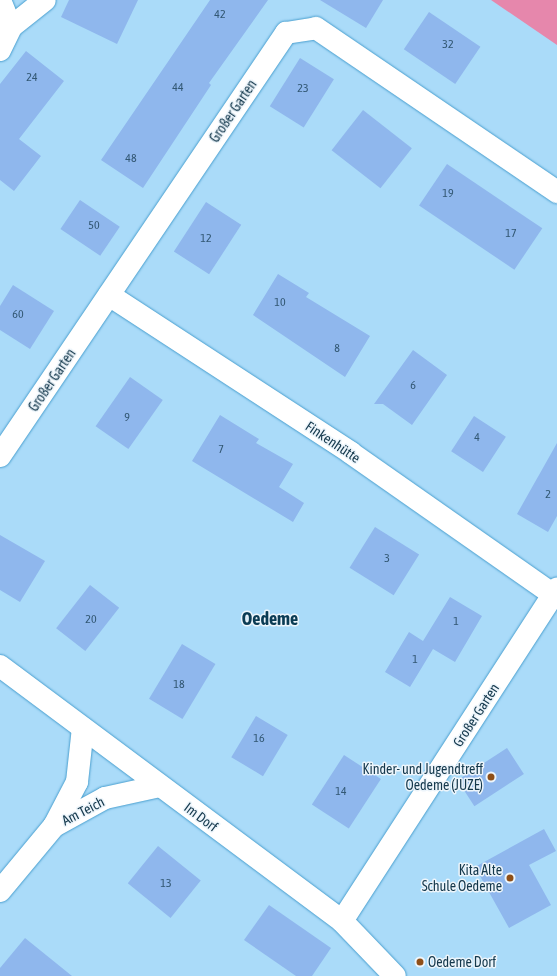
<!DOCTYPE html>
<html>
<head>
<meta charset="utf-8">
<style>
	body { margin:0 }
	#map { position:relative; width:557px; height:976px; overflow:hidden; background:#aadbf9; font-family:"Asap Condensed",sans-serif }
	div>[style] { position:absolute }
	.green>* { inset:0; background:#e687ac }
	.building>* { inset:0; background:#8fb7ed; transform-origin:0 0 }
	.roads { filter:drop-shadow(0 0 1px #499fcf) drop-shadow(0 0 1px #499fcf) }
	.minor>* { height:22px; margin:-11px; padding:0 11px; transform-origin:11px; border-radius:11px; background:#fff }
	.dots>* { width:11px; height:11px; translate:-50% -50%; box-sizing:border-box; border:2px solid #edf5fb; border-radius:50% }
	span { translate:-50% -50%; white-space:nowrap; text-align:center; line-height:1.15; -webkit-text-stroke:3px #edf5fb; paint-order:stroke }
	.number-label { font-size:12px; color:#335874 }
	.number-label span { -webkit-text-stroke-width:0 }
	.street-label { font-size:14px; color:#14384c }
	.poi-label { font-size:14px; color:#14384c }
	.right { translate:-100% -50%; text-align:right }
	.left { translate:0 -50%; text-align:left }
	.district-label { font-size:18px; color:#0b3c55; font-weight:700 }
</style>
</head>
<body>
<div id="map">
	<div class="green">
		<i style="clip-path:polygon(491px 0,557px 0,557px 45px)"></i>
	</div>
	<div class="building">
		<i style="clip-path:polygon(69px 0,138px 0,117px 44px,61px 17px)"></i>
		<i style="clip-path:polygon(210px 0,268px 0,209px 83px,211px 85px,143px 188px,101px 160px)"></i>
		<i style="clip-path:polygon(320px 0,383px 0,366px 28px)"></i>
		<i style="left:429px;top:12px;width:62px;height:45px;rotate:34deg"></i>
		<i style="clip-path:polygon(26px 51px,64px 81px,19px 139px,41px 156px,14px 191px,0 180px,0 84px)"></i>
		<i style="left:300px;top:58px;width:40px;height:57px;rotate:32deg"></i>
		<i style="left:363px;top:110px;width:62px;height:51px;rotate:38deg"></i>
		<i style="left:447px;top:164px;width:115px;height:50px;rotate:34deg"></i>
		<i style="left:80px;top:200px;width:48px;height:35px;rotate:34deg"></i>
		<i style="left:206px;top:202px;width:42px;height:59px;rotate:33deg"></i>
		<i style="clip-path:polygon(278px 274px,309px 293px,306px 297px,370px 336px,345px 377px,253px 315px)"></i>
		<i style="clip-path:polygon(13px 285px,54px 311px,30px 349px,0 330px,0 306px)"></i>
		<i style="clip-path:polygon(413px 350px,447px 375px,412px 425px,383px 404px,374px 404px)"></i>
		<i style="left:130px;top:377px;width:40px;height:60px;rotate:35deg"></i>
		<i style="clip-path:polygon(220px 415px,259px 439px,256px 443px,293px 464px,279px 487px,304px 503px,293px 522px,192px 461px)"></i>
		<i style="left:474px;top:416px;width:38px;height:42px;rotate:33deg"></i>
		<i style="clip-path:polygon(557px 443px,557px 516px,548px 532px,517px 514px)"></i>
		<i style="left:375px;top:527px;width:52px;height:48px;rotate:32deg"></i>
		<i style="clip-path:polygon(0 535px,45px 561px,20px 602px,0 590px)"></i>
		<i style="left:90px;top:585px;width:37px;height:55px;rotate:38deg"></i>
		<i style="clip-path:polygon(450px 597px,482px 616px,455px 662px,433px 649px,410px 687px,385px 672px,409px 632px,423px 641px)"></i>
		<i style="left:182px;top:644px;width:39px;height:64px;rotate:31deg"></i>
		<i style="left:256px;top:716px;width:37px;height:48px;rotate:31deg"></i>
		<i style="left:507px;top:748px;width:31px;height:59px;rotate:57deg"></i>
		<i style="left:344px;top:755px;width:44px;height:59px;rotate:33deg"></i>
		<i style="clip-path:polygon(544px 829px,556px 851px,529px 865px,551px 905px,509px 928px,475px 867px)"></i>
		<i style="left:158px;top:846px;width:55px;height:48px;rotate:39deg"></i>
		<i style="clip-path:polygon(269px 905px,331px 948px,312px 976px,296px 976px,244px 940px)"></i>
		<i style="clip-path:polygon(25px 938px,72px 976px,0 976px,0 968px)"></i>
	</div>
	<div class="roads">
		<div class="minor">
			<i style="left:0;top:0;width:29px;rotate:68deg"></i>
			<i style="left:0;top:50px;width:25px;rotate:-64deg"></i>
			<i style="left:11px;top:27px;width:43px;rotate:-38.5deg"></i>
			<i style="left:109px;top:295px;width:289px;rotate:33.1deg"></i>
			<i style="left:351px;top:453px;width:251px;rotate:35deg"></i>
			<i style="left:0;top:456px;width:511px;rotate:-55.94deg"></i>
			<i style="left:286px;top:33px;width:30px;rotate:-9deg"></i>
			<i style="left:316px;top:28px;width:292px;rotate:34.2deg"></i>
			<i style="left:0;top:666px;width:427px;rotate:36.7deg"></i>
			<i style="left:342px;top:921px;width:76px;rotate:46.1deg"></i>
			<i style="left:54px;top:826px;width:58px;rotate:-28.8deg"></i>
			<i style="left:105px;top:798px;width:56px;rotate:-12.3deg"></i>
			<i style="left:0;top:891px;width:85px;rotate:-50.3deg"></i>
			<i style="left:54px;top:826px;width:50px;rotate:-62.4deg"></i>
			<i style="left:77px;top:782px;width:54px;rotate:-83.7deg"></i>
			<i style="left:342px;top:921px;width:396px;rotate:-57.1deg"></i>
		</div>
	</div>
	<div class="dots">
		<i style="left:491px;top:777px;background:#8f4f18"></i>
		<i style="left:510px;top:878px;background:#8f4f18"></i>
		<i style="left:420px;top:962px;background:#8f4f18"></i>
	</div>
	<div class="number-label">
		<span style="left:220px;top:15px">42</span>
		<span style="left:448px;top:45px">32</span>
		<span style="left:32px;top:78px">24</span>
		<span style="left:178px;top:88px">44</span>
		<span style="left:303px;top:89px">23</span>
		<span style="left:131px;top:159px">48</span>
		<span style="left:448px;top:194px">19</span>
		<span style="left:94px;top:226px">50</span>
		<span style="left:511px;top:234px">17</span>
		<span style="left:206px;top:239px">12</span>
		<span style="left:280px;top:303px">10</span>
		<span style="left:18px;top:315px">60</span>
		<span style="left:337px;top:349px">8</span>
		<span style="left:413px;top:386px">6</span>
		<span style="left:127px;top:418px">9</span>
		<span style="left:477px;top:438px">4</span>
		<span style="left:221px;top:450px">7</span>
		<span style="left:548px;top:495px">2</span>
		<span style="left:387px;top:559px">3</span>
		<span style="left:91px;top:620px">20</span>
		<span style="left:456px;top:622px">1</span>
		<span style="left:415px;top:660px">1</span>
		<span style="left:179px;top:685px">18</span>
		<span style="left:259px;top:739px">16</span>
		<span style="left:341px;top:792px">14</span>
		<span style="left:166px;top:884px">13</span>
	</div>
	<div class="street-label">
		<span style="left:233px;top:111px;rotate:-56deg">Großer Garten</span>
		<span style="left:52px;top:380px;rotate:-56deg">Großer Garten</span>
		<span style="left:333px;top:442px;rotate:34deg">Finkenhütte</span>
		<span style="left:476px;top:715px;rotate:-57deg">Großer Garten</span>
		<span style="left:83px;top:811px;rotate:-27deg">Am Teich</span>
		<span style="left:201px;top:817px;rotate:37deg">Im Dorf</span>
	</div>
	<div class="poi-label">
		<span class="right" style="left:483px;top:777px">Kinder- und Jugendtreff<br>Oedeme (JUZE)</span>
		<span class="right" style="left:502px;top:878px">Kita Alte<br>Schule Oedeme</span>
		<span class="left" style="left:428px;top:962px">Oedeme Dorf</span>
	</div>
	<div class="district-label">
		<span style="left:270px;top:619px">Oedeme</span>
	</div>
</div>
</body>
</html>
